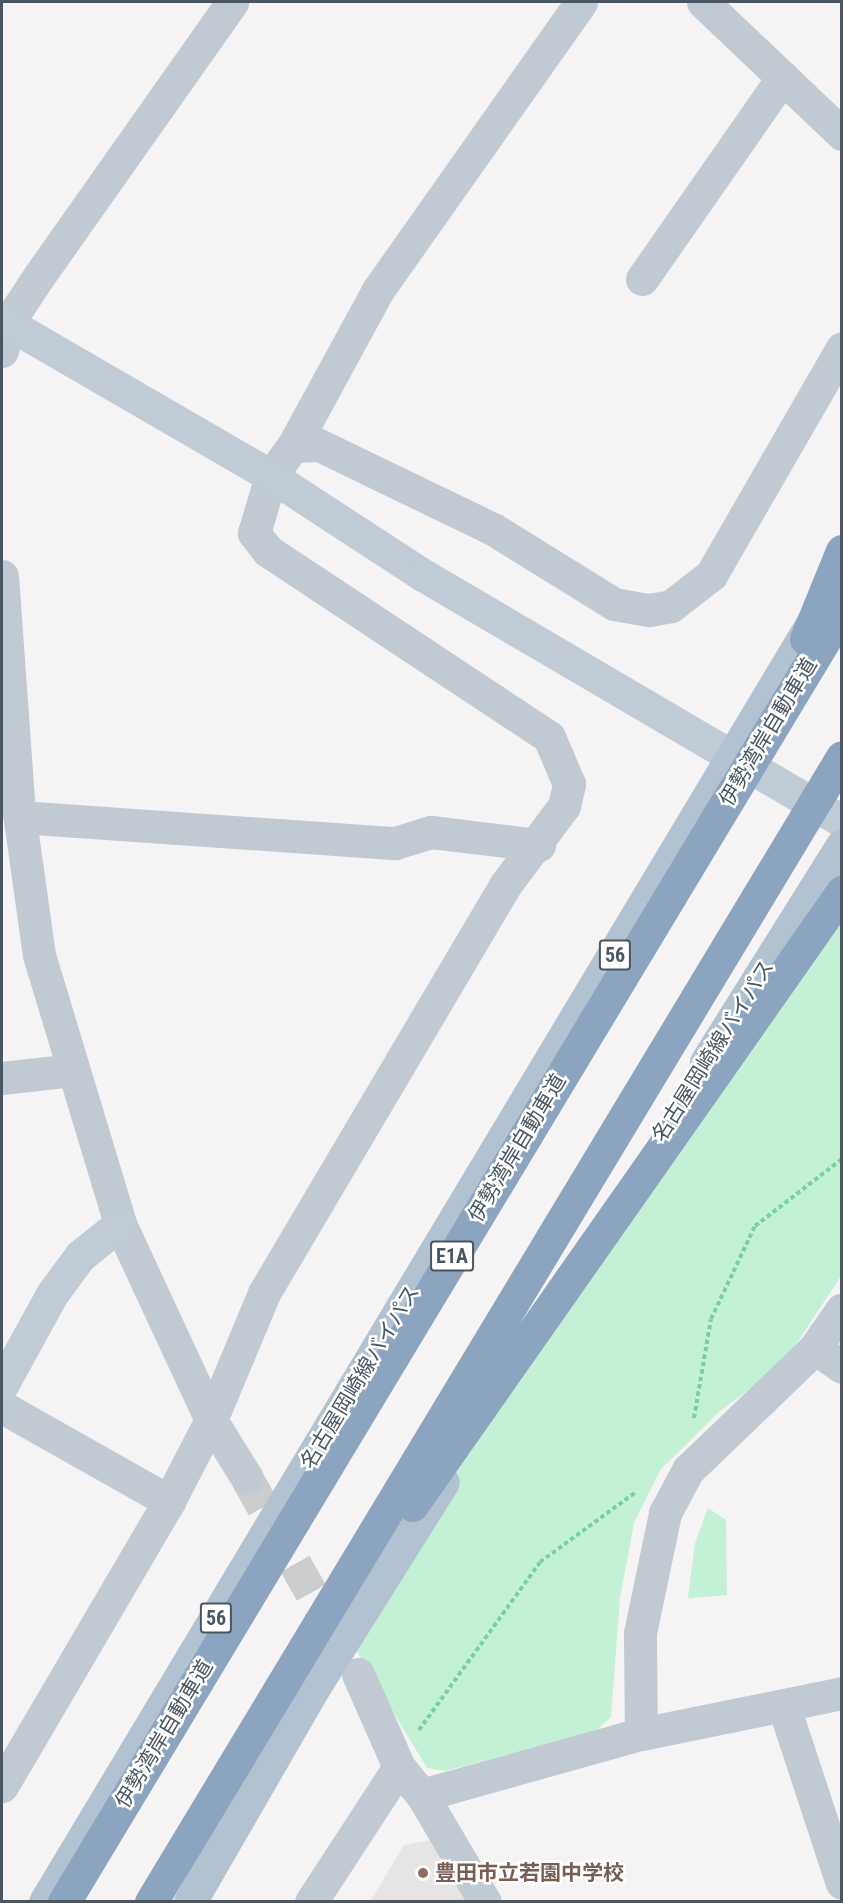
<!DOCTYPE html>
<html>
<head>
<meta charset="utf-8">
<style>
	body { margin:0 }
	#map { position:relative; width:843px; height:1903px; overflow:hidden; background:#f5f3f3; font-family:"Roboto Condensed","Noto Sans JP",sans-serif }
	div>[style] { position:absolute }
	.education>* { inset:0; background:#e6e4e5 }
	.green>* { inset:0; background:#c3f1d5 }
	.street-tunnel>* { height:33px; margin-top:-16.5px; transform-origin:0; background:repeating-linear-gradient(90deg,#caccce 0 33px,transparent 0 49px) }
	.path>* { height:4px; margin-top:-2px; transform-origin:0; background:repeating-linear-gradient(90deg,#7ad0a6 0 4.5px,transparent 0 7.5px) }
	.street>* { height:33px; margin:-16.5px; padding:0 16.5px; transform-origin:16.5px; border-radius:16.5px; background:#c1cad2 }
	.secondary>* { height:33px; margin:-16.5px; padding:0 16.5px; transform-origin:16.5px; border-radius:16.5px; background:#c1cbd6 }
	.primary>* { height:33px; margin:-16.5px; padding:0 16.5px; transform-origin:16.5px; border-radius:16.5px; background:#b3c2d1 }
	.highway>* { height:33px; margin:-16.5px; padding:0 16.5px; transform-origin:16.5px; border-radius:16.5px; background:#8ba5c1 }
	.dots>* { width:16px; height:16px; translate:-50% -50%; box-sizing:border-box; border:3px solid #fff; border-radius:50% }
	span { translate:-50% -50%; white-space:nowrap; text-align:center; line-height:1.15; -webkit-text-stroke:5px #fff; paint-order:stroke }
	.shield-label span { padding:2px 4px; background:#fff; border:2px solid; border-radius:4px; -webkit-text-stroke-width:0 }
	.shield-label { font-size:20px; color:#4a5661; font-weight:700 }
	.street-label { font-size:21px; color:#4a5661 }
	.education-label { font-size:21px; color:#785e54; font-weight:700 }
	.left { translate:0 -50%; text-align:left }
	.frame { position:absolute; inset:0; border:3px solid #4a5661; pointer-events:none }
</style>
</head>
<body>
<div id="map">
	<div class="education">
		<i style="clip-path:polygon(438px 1839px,474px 1902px,370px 1902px,404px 1845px)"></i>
	</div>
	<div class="green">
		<i style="clip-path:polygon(841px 916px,841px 1276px,783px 1364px,719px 1412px,661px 1469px,634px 1523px,620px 1598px,611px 1717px,593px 1733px,445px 1771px,427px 1768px,340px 1624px)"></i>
		<i style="clip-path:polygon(708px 1508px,726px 1520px,727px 1595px,688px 1598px,695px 1543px)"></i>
	</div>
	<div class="street-tunnel">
		<i style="left:247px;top:1478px;width:181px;rotate:60.6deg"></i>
	</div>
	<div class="path">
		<i style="left:694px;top:1418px;width:100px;rotate:-80.3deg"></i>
		<i style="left:711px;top:1319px;width:103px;rotate:-64.7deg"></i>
		<i style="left:755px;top:1226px;width:110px;rotate:-37.6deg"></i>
		<i style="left:419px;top:1730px;width:207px;rotate:-54.2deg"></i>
		<i style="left:540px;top:1562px;width:119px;rotate:-36.1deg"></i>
	</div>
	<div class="street">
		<i style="left:703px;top:2px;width:192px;rotate:43.5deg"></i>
		<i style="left:642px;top:279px;width:246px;rotate:-55.1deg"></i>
		<i style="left:2px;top:351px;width:29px;rotate:-78deg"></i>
		<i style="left:8px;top:323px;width:56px;rotate:-56.6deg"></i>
		<i style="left:39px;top:276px;width:335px;rotate:-54.8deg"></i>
		<i style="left:293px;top:446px;width:178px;rotate:-61.4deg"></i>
		<i style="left:378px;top:290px;width:352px;rotate:-54.8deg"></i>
		<i style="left:2px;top:576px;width:238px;rotate:85.9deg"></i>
		<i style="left:19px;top:813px;width:143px;rotate:82deg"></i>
		<i style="left:39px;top:955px;width:281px;rotate:73.2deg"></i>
		<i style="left:120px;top:1224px;width:216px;rotate:65.1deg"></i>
		<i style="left:211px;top:1420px;width:68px;rotate:58.2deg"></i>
		<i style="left:20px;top:817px;width:376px;rotate:4deg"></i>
		<i style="left:395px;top:843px;width:38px;rotate:-17deg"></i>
		<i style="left:431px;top:832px;width:109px;rotate:6.9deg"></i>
		<i style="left:2px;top:1078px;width:71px;rotate:-6.4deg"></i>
		<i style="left:815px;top:1348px;width:33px;rotate:35deg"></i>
		<i style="left:2px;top:1407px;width:192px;rotate:29.4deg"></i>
		<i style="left:358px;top:1674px;width:102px;rotate:66.2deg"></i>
		<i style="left:399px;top:1767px;width:36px;rotate:51deg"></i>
		<i style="left:422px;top:1795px;width:124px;rotate:59.5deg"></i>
		<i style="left:784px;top:1707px;width:185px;rotate:71.8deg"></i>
		<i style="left:641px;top:1734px;width:101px;rotate:-90.6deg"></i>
		<i style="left:640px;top:1633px;width:123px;rotate:-78.2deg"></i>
		<i style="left:665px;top:1513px;width:49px;rotate:-61.9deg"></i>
		<i style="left:688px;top:1470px;width:176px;rotate:-43.8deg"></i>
		<i style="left:815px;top:1348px;width:47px;rotate:-55.3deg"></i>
		<i style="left:2px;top:1786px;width:330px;rotate:-59.6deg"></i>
		<i style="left:169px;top:1501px;width:91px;rotate:-62.6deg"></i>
		<i style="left:211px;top:1420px;width:138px;rotate:-67.3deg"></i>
		<i style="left:264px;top:1293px;width:475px;rotate:-59.4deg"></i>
		<i style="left:506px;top:884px;width:97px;rotate:-53.4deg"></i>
		<i style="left:564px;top:806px;width:23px;rotate:-77deg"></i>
		<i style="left:569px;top:784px;width:51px;rotate:-113.1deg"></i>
		<i style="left:549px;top:737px;width:337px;rotate:-146.5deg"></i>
		<i style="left:268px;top:551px;width:23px;rotate:-128deg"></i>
		<i style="left:254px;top:533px;width:59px;rotate:-73.4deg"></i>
		<i style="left:271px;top:476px;width:37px;rotate:-54deg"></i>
		<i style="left:293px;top:446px;width:26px;rotate:-2deg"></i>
		<i style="left:319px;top:445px;width:193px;rotate:25.8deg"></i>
		<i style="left:493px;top:529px;width:142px;rotate:31.8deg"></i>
		<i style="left:614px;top:604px;width:36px;rotate:10deg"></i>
		<i style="left:649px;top:610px;width:22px;rotate:-10deg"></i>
		<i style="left:671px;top:606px;width:51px;rotate:-37.8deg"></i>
		<i style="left:711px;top:575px;width:262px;rotate:-60deg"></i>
		<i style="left:422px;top:1795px;width:227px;rotate:-15.6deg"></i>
		<i style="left:641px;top:1734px;width:205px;rotate:-11.5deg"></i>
		<i style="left:311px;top:1902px;width:161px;rotate:-56.9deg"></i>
	</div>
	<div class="secondary">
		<i style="left:2px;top:320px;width:311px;rotate:30.1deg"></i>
		<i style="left:271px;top:476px;width:181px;rotate:33.1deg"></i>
		<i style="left:423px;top:575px;width:486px;rotate:30.4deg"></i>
		<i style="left:2px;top:1385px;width:104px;rotate:-61.2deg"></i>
		<i style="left:52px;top:1294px;width:47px;rotate:-53.6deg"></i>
		<i style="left:80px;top:1256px;width:51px;rotate:-38.7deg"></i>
	</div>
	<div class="primary">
		<i style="left:706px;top:1062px;width:256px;rotate:-57.9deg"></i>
		<i style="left:45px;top:1902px;width:1504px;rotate:-59.04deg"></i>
		<i style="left:190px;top:1902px;width:246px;rotate:-60deg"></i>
		<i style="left:313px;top:1689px;width:244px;rotate:-57.9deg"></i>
	</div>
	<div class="highway">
		<i style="left:806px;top:639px;width:95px;rotate:-67.8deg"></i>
		<i style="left:412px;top:1505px;width:749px;rotate:-54.95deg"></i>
		<i style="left:64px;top:1902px;width:1507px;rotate:-58.93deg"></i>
		<i style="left:151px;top:1902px;width:1337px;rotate:-58.89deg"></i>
	</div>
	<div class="dots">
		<i style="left:423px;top:1873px;background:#8d6e63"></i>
	</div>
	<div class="shield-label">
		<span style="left:615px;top:955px">56</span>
		<span style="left:452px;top:1256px">E1A</span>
		<span style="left:216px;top:1618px">56</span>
	</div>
	<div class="street-label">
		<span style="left:768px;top:732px;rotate:-59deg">伊勢湾岸自動車道</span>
		<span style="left:713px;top:1051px;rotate:-58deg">名古屋岡崎線バイパス</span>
		<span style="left:517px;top:1148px;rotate:-59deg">伊勢湾岸自動車道</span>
		<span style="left:360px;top:1377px;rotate:-59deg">名古屋岡崎線バイパス</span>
		<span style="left:164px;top:1734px;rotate:-59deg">伊勢湾岸自動車道</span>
	</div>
	<div class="education-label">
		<span class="left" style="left:435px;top:1873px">豊田市立若園中学校</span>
	</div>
	<div class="frame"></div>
</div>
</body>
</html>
